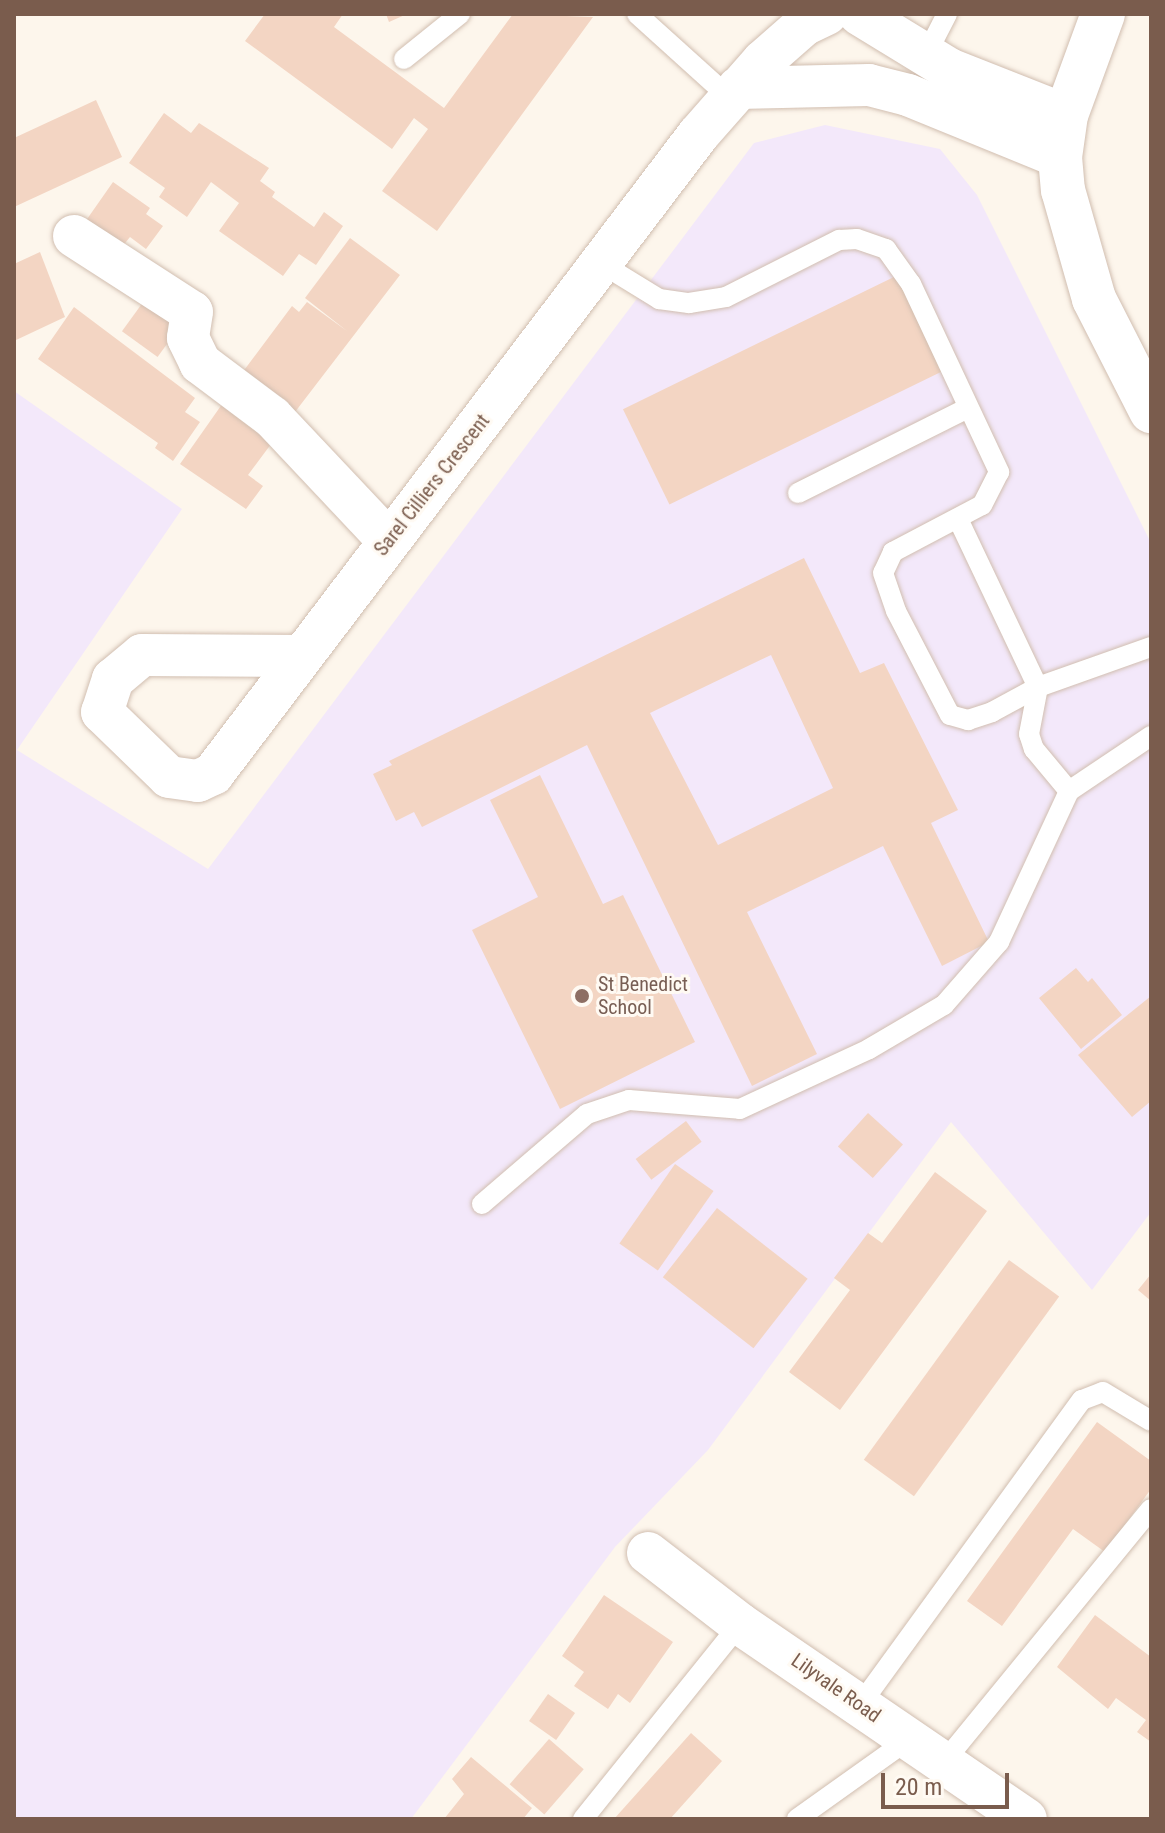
<!DOCTYPE html>
<html>
<head>
<meta charset="utf-8">
<style>
	body { margin:0 }
	#map { position:relative; width:1165px; height:1833px; overflow:hidden; background:#fdf6ec; font-family:"Roboto Condensed",sans-serif }
	div>[style] { position:absolute }
	.education>* { inset:0; background:#f3e8fa }
	.building>* { inset:0; background:#f3d5c3; transform-origin:0 0 }
	.roads { filter:drop-shadow(0 0 2px #d1beb0) drop-shadow(0 0 2px #d1beb0) }
	.service>* { height:20px; margin:-10px; padding:0 10px; transform-origin:10px; border-radius:10px; background:#fff }
	.minor>* { height:42px; margin:-21px; padding:0 21px; transform-origin:21px; border-radius:21px; background:#fff }
	.tertiary>* { height:44px; margin:-22px; padding:0 22px; transform-origin:22px; border-radius:22px; background:#fff }
	.dots>* { width:22px; height:22px; translate:-50% -50%; box-sizing:border-box; border:4px solid #fffaf3; border-radius:50% }
	span { translate:-50% -50%; white-space:nowrap; text-align:center; line-height:1.15; -webkit-text-stroke:6px #fffaf3; paint-order:stroke }
	.street-label { font-size:20px; color:#7a5c4d }
	.education-label { font-size:20px; color:#785e54 }
	.left { translate:0 -50%; text-align:left }
	.frame { position:absolute; inset:0; border:16px solid #7a5c4d; pointer-events:none }
	.scale { position:absolute; left:881px; top:1773px; width:128px; height:36px; box-sizing:border-box; border:4px solid #7a5c4d; border-top:0; padding-left:10px; font-size:24px; line-height:28px; white-space:nowrap; color:#7a5c4d; -webkit-text-stroke:6px #fffaf3; paint-order:stroke }
</style>
</head>
<body>
<div id="map">
	<div class="education">
		<i style="clip-path:polygon(825px 125px,940px 149px,977px 195px,1151px 543px,1151px 1212px,1092px 1290px,951px 1122px,708px 1450px,615px 1547px,411px 1819px,14px 1819px,14px 391px,182px 509px,17px 750px,208px 869px,754px 143px)"></i>
	</div>
	<div class="building">
		<i style="clip-path:polygon(265px 14px,343px 14px,334px 27px,444px 108px,513px 14px,593px 17px,437px 231px,382px 191px,428px 129px,414px 118px,392px 149px,245px 41px)"></i>
		<i style="clip-path:polygon(386px 14px,407px 14px,389px 22px)"></i>
		<i style="clip-path:polygon(96px 100px,122px 157px,14px 207px,14px 138px)"></i>
		<i style="clip-path:polygon(164px 113px,191px 133px,199px 123px,269px 168px,260px 181px,275px 192px,272px 197px,314px 227px,324px 212px,343px 226px,316px 265px,299px 254px,283px 276px,219px 231px,239px 203px,211px 182px,187px 217px,159px 197px,165px 188px,129px 163px)"></i>
		<i style="clip-path:polygon(113px 182px,150px 208px,146px 214px,163px 226px,146px 249px,130px 237px,121px 248px,85px 222px)"></i>
		<i style="clip-path:polygon(350px 238px,400px 275px,295px 412px,242px 373px,292px 306px,299px 312px,307px 302px,347px 331px,305px 298px)"></i>
		<i style="clip-path:polygon(40px 252px,65px 317px,14px 341px,14px 264px)"></i>
		<i style="left:898px;top:275px;width:106px;height:306px;rotate:64deg"></i>
		<i style="left:149px;top:294px;width:44px;height:46px;rotate:36deg"></i>
		<i style="clip-path:polygon(74px 307px,195px 398px,185px 412px,200px 422px,173px 461px,155px 448px,158px 443px,38px 359px)"></i>
		<i style="clip-path:polygon(225px 400px,277px 436px,248px 475px,263px 486px,246px 509px,180px 464px)"></i>
		<i style="clip-path:polygon(evenodd,804px 558px,860px 673px,884px 663px,958px 810px,931px 823px,989px 942px,942px 966px,883px 846px,747px 912px,817px 1054px,752px 1086px,587px 745px,422px 827px,414px 812px,396px 821px,373px 774px,392px 765px,389px 761px,804px 558px,771px 655px,833px 788px,718px 845px,650px 713px,771px 655px)"></i>
		<i style="clip-path:polygon(540px 775px,603px 904px,623px 895px,695px 1042px,560px 1109px,472px 930px,538px 897px,490px 800px)"></i>
		<i style="clip-path:polygon(1076px 968px,1088px 982px,1092px 978px,1122px 1015px,1081px 1049px,1039px 998px)"></i>
		<i style="clip-path:polygon(1151px 996px,1151px 1101px,1132px 1117px,1078px 1055px)"></i>
		<i style="left:868px;top:1113px;width:47px;height:45px;rotate:42deg"></i>
		<i style="left:686px;top:1121px;width:26px;height:63px;rotate:53deg"></i>
		<i style="left:675px;top:1164px;width:47px;height:97px;rotate:35deg"></i>
		<i style="clip-path:polygon(935px 1172px,987px 1211px,840px 1410px,789px 1372px,850px 1290px,834px 1278px,868px 1233px,882px 1243px)"></i>
		<i style="left:717px;top:1208px;width:115px;height:88px;rotate:38deg"></i>
		<i style="left:1009px;top:1260px;width:62px;height:247px;rotate:36deg"></i>
		<i style="clip-path:polygon(1151px 1274px,1151px 1301px,1138px 1290px)"></i>
		<i style="clip-path:polygon(1097px 1422px,1151px 1461px,1151px 1489px,1105px 1552px,1073px 1529px,1002px 1626px,967px 1601px)"></i>
		<i style="clip-path:polygon(604px 1595px,673px 1642px,630px 1703px,618px 1694px,608px 1709px,574px 1686px,584px 1672px,562px 1656px)"></i>
		<i style="clip-path:polygon(1095px 1615px,1151px 1657px,1151px 1742px,1137px 1732px,1146px 1720px,1116px 1698px,1108px 1709px,1057px 1667px)"></i>
		<i style="left:548px;top:1694px;width:33px;height:33px;rotate:35deg"></i>
		<i style="clip-path:polygon(691px 1733px,722px 1761px,670px 1819px,614px 1819px)"></i>
		<i style="left:549px;top:1739px;width:46px;height:60px;rotate:41deg"></i>
		<i style="clip-path:polygon(471px 1757px,532px 1808px,523px 1819px,444px 1819px,464px 1794px,452px 1779px)"></i>
	</div>
	<div class="roads">
		<div class="service">
			<i style="left:637px;top:14px;width:125px;rotate:42.1deg"></i>
			<i style="left:927px;top:53px;width:44px;rotate:-62.9deg"></i>
			<i style="left:404px;top:59px;width:72px;rotate:-38.8deg"></i>
			<i style="left:602px;top:264px;width:67px;rotate:31.6deg"></i>
			<i style="left:659px;top:299px;width:30px;rotate:8deg"></i>
			<i style="left:689px;top:303px;width:37px;rotate:-9deg"></i>
			<i style="left:726px;top:297px;width:127px;rotate:-26.8deg"></i>
			<i style="left:839px;top:240px;width:18px;rotate:-3deg"></i>
			<i style="left:857px;top:239px;width:31px;rotate:19deg"></i>
			<i style="left:886px;top:249px;width:43px;rotate:54.5deg"></i>
			<i style="left:911px;top:284px;width:208px;rotate:64.9deg"></i>
			<i style="left:999px;top:472px;width:37px;rotate:117deg"></i>
			<i style="left:982px;top:505px;width:101px;rotate:152.2deg"></i>
			<i style="left:893px;top:552px;width:23px;rotate:115deg"></i>
			<i style="left:883px;top:573px;width:40px;rotate:71.1deg"></i>
			<i style="left:896px;top:611px;width:117px;rotate:62.6deg"></i>
			<i style="left:950px;top:715px;width:19px;rotate:16deg"></i>
			<i style="left:968px;top:720px;width:25px;rotate:-18deg"></i>
			<i style="left:992px;top:712px;width:52px;rotate:-28.5deg"></i>
			<i style="left:1038px;top:687px;width:120px;rotate:-19.5deg"></i>
			<i style="left:798px;top:493px;width:190px;rotate:-26.6deg"></i>
			<i style="left:959px;top:521px;width:184px;rotate:64.6deg"></i>
			<i style="left:1038px;top:687px;width:48px;rotate:100.8deg"></i>
			<i style="left:1029px;top:734px;width:16px;rotate:72deg"></i>
			<i style="left:1034px;top:749px;width:55px;rotate:50.2deg"></i>
			<i style="left:482px;top:1204px;width:138px;rotate:-40.6deg"></i>
			<i style="left:587px;top:1114px;width:44px;rotate:-18.4deg"></i>
			<i style="left:629px;top:1100px;width:111px;rotate:4.6deg"></i>
			<i style="left:740px;top:1109px;width:142px;rotate:-24.9deg"></i>
			<i style="left:869px;top:1049px;width:87px;rotate:-30.4deg"></i>
			<i style="left:944px;top:1005px;width:84px;rotate:-48.9deg"></i>
			<i style="left:999px;top:942px;width:166px;rotate:-65.1deg"></i>
			<i style="left:1069px;top:791px;width:99px;rotate:-33.9deg"></i>
			<i style="left:860px;top:1705px;width:377px;rotate:-54deg"></i>
			<i style="left:1082px;top:1400px;width:22px;rotate:-21deg"></i>
			<i style="left:1103px;top:1392px;width:56px;rotate:31.1deg"></i>
			<i style="left:943px;top:1763px;width:328px;rotate:-50.7deg"></i>
			<i style="left:583px;top:1819px;width:250px;rotate:-51.2deg"></i>
			<i style="left:797px;top:1819px;width:138px;rotate:-35.5deg"></i>
		</div>
		<div class="minor">
			<i style="left:859px;top:14px;width:105px;rotate:31.4deg"></i>
			<i style="left:949px;top:69px;width:126px;rotate:21.5deg"></i>
			<i style="left:738px;top:88px;width:131px;rotate:-1.3deg"></i>
			<i style="left:869px;top:85px;width:40px;rotate:14.4deg"></i>
			<i style="left:908px;top:95px;width:164px;rotate:22.2deg"></i>
			<i style="left:74px;top:236px;width:140px;rotate:32.8deg"></i>
			<i style="left:192px;top:312px;width:26px;rotate:99deg"></i>
			<i style="left:188px;top:338px;width:28px;rotate:64deg"></i>
			<i style="left:200px;top:363px;width:90px;rotate:36.9deg"></i>
			<i style="left:272px;top:417px;width:170px;rotate:46.7deg"></i>
			<i style="left:302px;top:656px;width:160px;rotate:-179.6deg"></i>
			<i style="left:142px;top:655px;width:38px;rotate:140deg"></i>
			<i style="left:113px;top:679px;width:35px;rotate:108deg"></i>
			<i style="left:102px;top:712px;width:93px;rotate:44.1deg"></i>
			<i style="left:169px;top:777px;width:29px;rotate:8deg"></i>
			<i style="left:198px;top:781px;width:17px;rotate:-25deg"></i>
			<i style="left:213px;top:774px;width:802px;rotate:-52.8deg"></i>
			<i style="left:698px;top:135px;width:98px;rotate:-48.7deg"></i>
			<i style="left:763px;top:61px;width:55px;rotate:-41.3deg"></i>
			<i style="left:804px;top:25px;width:25px;rotate:-26deg"></i>
			<i style="left:648px;top:1553px;width:116px;rotate:37.7deg"></i>
			<i style="left:740px;top:1624px;width:346px;rotate:34.3deg"></i>
		</div>
		<div class="tertiary">
			<i style="left:1103px;top:14px;width:108px;rotate:110.1deg"></i>
			<i style="left:1066px;top:115px;width:42px;rotate:98.1deg"></i>
			<i style="left:1060px;top:157px;width:33px;rotate:85deg"></i>
			<i style="left:1063px;top:190px;width:113px;rotate:74.1deg"></i>
			<i style="left:1094px;top:299px;width:126px;rotate:63deg"></i>
		</div>
	</div>
	<div class="dots">
		<i style="left:582px;top:996px;background:#8d6e63"></i>
	</div>
	<div class="street-label">
		<span style="left:432px;top:485px;rotate:-52deg">Sarel Cilliers Crescent</span>
		<span style="left:836px;top:1688px;rotate:35deg">Lilyvale Road</span>
	</div>
	<div class="education-label">
		<span class="left" style="left:598px;top:996px">St Benedict<br>School</span>
	</div>
	<div class="frame"></div>
	<div class="scale">20 m</div>
</div>
</body>
</html>
